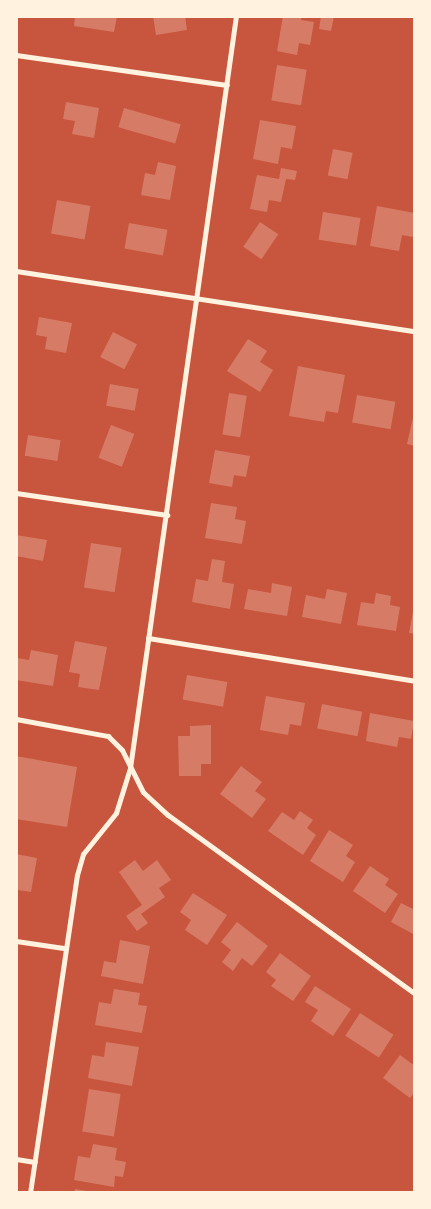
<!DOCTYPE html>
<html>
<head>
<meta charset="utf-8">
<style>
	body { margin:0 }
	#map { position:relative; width:431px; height:1209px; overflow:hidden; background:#c8553d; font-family:Commissioner,sans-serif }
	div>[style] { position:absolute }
	.building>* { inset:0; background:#d67c66; transform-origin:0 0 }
	.minor>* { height:5px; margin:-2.5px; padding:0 2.5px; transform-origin:2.5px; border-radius:2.5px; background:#fff3e0 }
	span { translate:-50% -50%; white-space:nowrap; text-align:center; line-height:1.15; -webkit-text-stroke:5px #fff3e0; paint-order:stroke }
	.frame { position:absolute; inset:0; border:18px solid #fff3e0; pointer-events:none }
</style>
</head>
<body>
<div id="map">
	<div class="building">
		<i style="clip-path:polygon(75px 16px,117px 16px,114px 32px,74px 26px)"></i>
		<i style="clip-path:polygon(153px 16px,185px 16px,187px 30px,156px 35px)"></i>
		<i style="clip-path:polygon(283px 16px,302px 16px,301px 20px,314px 22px,310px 45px,299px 43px,297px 55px,277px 51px)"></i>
		<i style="clip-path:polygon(321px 16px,334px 16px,331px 31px,319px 29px)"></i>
		<i style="left:277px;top:65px;width:30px;height:36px;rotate:9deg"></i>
		<i style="clip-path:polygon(66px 102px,99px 108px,94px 138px,72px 134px,75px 121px,63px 119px)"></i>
		<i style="left:124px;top:108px;width:59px;height:20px;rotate:16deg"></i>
		<i style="clip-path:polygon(260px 120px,296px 126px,292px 149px,281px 147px,278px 164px,253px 159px)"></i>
		<i style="left:333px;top:149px;width:20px;height:27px;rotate:11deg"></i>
		<i style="clip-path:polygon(158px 162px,176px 166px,170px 200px,141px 195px,145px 173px,155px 175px)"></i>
		<i style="clip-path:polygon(281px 168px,297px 171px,295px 180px,286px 179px,281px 202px,269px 200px,267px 212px,250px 209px,257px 175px,279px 179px)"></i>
		<i style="left:57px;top:200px;width:34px;height:34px;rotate:10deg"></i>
		<i style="clip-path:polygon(377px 206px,415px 213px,413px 237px,402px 235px,399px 251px,370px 246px)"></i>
		<i style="left:323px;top:212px;width:38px;height:28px;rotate:9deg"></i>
		<i style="left:260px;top:222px;width:22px;height:30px;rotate:34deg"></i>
		<i style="left:129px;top:223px;width:39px;height:26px;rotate:10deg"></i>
		<i style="clip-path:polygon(39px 317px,72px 323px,66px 353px,45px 349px,47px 337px,36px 335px)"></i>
		<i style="left:113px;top:332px;width:27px;height:28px;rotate:27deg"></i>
		<i style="clip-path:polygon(248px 339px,267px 351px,260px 362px,273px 370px,260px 392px,227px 371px)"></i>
		<i style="clip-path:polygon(298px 366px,345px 375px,338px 413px,326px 411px,324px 422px,289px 416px)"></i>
		<i style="left:110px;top:384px;width:29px;height:22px;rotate:10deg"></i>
		<i style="left:229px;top:393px;width:18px;height:42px;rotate:9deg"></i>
		<i style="left:357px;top:395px;width:39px;height:28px;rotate:10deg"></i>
		<i style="clip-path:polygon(414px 413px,415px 413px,415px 446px,407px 444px)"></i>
		<i style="left:111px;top:425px;width:25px;height:35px;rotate:21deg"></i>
		<i style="left:28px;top:435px;width:33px;height:21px;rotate:9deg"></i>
		<i style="clip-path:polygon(215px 450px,250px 456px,246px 477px,234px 475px,232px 487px,209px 483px)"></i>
		<i style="clip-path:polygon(211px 503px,237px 507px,235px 519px,246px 521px,242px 544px,205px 538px)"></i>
		<i style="clip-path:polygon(16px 535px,47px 540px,43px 561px,16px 556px)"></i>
		<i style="left:91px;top:543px;width:31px;height:45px;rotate:9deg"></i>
		<i style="clip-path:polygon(212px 559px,225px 561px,222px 582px,234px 584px,230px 609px,192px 602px,196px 579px,208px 581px)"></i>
		<i style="clip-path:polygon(272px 583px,292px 587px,287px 616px,244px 609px,248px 589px,271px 593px)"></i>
		<i style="clip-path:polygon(327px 589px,347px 593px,341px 624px,302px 617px,306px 595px,325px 599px)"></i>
		<i style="clip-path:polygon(376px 593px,391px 596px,390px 605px,400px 607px,396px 631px,357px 625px,361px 602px,374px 604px)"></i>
		<i style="clip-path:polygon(413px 612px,415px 613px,415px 634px,409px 633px)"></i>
		<i style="clip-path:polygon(75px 641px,107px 647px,99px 690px,78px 687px,80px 674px,69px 672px)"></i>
		<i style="clip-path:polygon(31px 650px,58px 655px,53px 686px,16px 680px,17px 658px,29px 660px)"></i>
		<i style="left:187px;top:675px;width:41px;height:25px;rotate:10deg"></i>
		<i style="clip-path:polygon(266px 696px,305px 703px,301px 726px,290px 724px,288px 735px,260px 730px)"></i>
		<i style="left:322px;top:704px;width:41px;height:25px;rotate:11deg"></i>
		<i style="clip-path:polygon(370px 713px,414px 721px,411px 739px,399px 737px,397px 747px,366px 741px)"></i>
		<i style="clip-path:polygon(211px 725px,211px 764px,201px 764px,201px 776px,179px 776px,178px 736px,190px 736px,190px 726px)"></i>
		<i style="clip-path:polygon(16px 756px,77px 767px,67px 827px,16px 819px)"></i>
		<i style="clip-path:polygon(241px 766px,262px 782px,255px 791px,266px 799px,252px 818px,220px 794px)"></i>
		<i style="clip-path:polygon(300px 811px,313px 820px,307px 828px,316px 835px,303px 855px,268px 831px,282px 812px,294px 820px)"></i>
		<i style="clip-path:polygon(329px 830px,353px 845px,346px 856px,355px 862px,343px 882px,310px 861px)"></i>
		<i style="clip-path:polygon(16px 854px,37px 858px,31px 892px,18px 890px,16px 894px)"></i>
		<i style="clip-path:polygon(135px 860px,143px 871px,157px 860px,171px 880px,159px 888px,165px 897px,141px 914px,148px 923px,137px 931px,126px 916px,142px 905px,119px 872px)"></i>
		<i style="clip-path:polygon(370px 866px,389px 879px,385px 885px,398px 894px,385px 913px,353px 891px)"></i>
		<i style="clip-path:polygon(193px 893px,227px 915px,207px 945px,185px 930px,191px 920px,180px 912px)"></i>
		<i style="clip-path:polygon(401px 903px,415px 910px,415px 935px,391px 922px)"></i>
		<i style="clip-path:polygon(237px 922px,268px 946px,252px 966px,242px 958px,233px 971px,222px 962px,231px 950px,221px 942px)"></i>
		<i style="clip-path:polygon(120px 940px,150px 946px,143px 984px,101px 976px,104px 961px,116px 963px)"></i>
		<i style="clip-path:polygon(280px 953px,311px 976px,293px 1001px,271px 986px,276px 980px,266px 972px)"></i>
		<i style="clip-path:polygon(315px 986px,351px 1009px,333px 1036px,311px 1021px,318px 1010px,305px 1002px)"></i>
		<i style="clip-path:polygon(114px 989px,140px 993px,138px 1005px,147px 1006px,142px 1033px,95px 1025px,99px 1002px,111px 1004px)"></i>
		<i style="left:360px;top:1013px;width:40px;height:27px;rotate:33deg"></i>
		<i style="clip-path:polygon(106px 1042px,139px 1047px,132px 1086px,88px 1078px,92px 1055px,104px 1057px)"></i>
		<i style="clip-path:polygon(400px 1055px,415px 1066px,415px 1092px,410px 1098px,383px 1078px)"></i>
		<i style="left:89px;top:1089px;width:32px;height:43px;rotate:9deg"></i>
		<i style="clip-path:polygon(93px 1144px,117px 1148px,115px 1160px,126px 1162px,123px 1177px,115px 1176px,114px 1187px,74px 1180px,78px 1156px,90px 1158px)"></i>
		<i style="clip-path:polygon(75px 1189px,93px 1192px,93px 1193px,74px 1193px)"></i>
	</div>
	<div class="minor">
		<i style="left:16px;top:55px;width:213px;rotate:8.1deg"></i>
		<i style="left:16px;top:271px;width:403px;rotate:8.6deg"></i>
		<i style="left:16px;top:493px;width:153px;rotate:8.3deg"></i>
		<i style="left:148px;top:638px;width:270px;rotate:9.1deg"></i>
		<i style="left:16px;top:719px;width:94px;rotate:10.5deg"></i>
		<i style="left:108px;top:736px;width:20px;rotate:45deg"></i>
		<i style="left:122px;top:750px;width:47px;rotate:63.4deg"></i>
		<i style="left:143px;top:792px;width:34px;rotate:43deg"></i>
		<i style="left:168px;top:815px;width:305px;rotate:35.9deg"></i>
		<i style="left:16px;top:941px;width:48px;rotate:8.5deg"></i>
		<i style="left:16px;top:1159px;width:19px;rotate:9deg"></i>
		<i style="left:30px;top:1193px;width:321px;rotate:-81.6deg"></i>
		<i style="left:77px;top:875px;width:22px;rotate:-74deg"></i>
		<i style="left:83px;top:854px;width:53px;rotate:-51.2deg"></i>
		<i style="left:116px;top:813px;width:47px;rotate:-72.7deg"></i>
		<i style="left:130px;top:768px;width:759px;rotate:-81.98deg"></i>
	</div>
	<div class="frame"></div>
</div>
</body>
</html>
